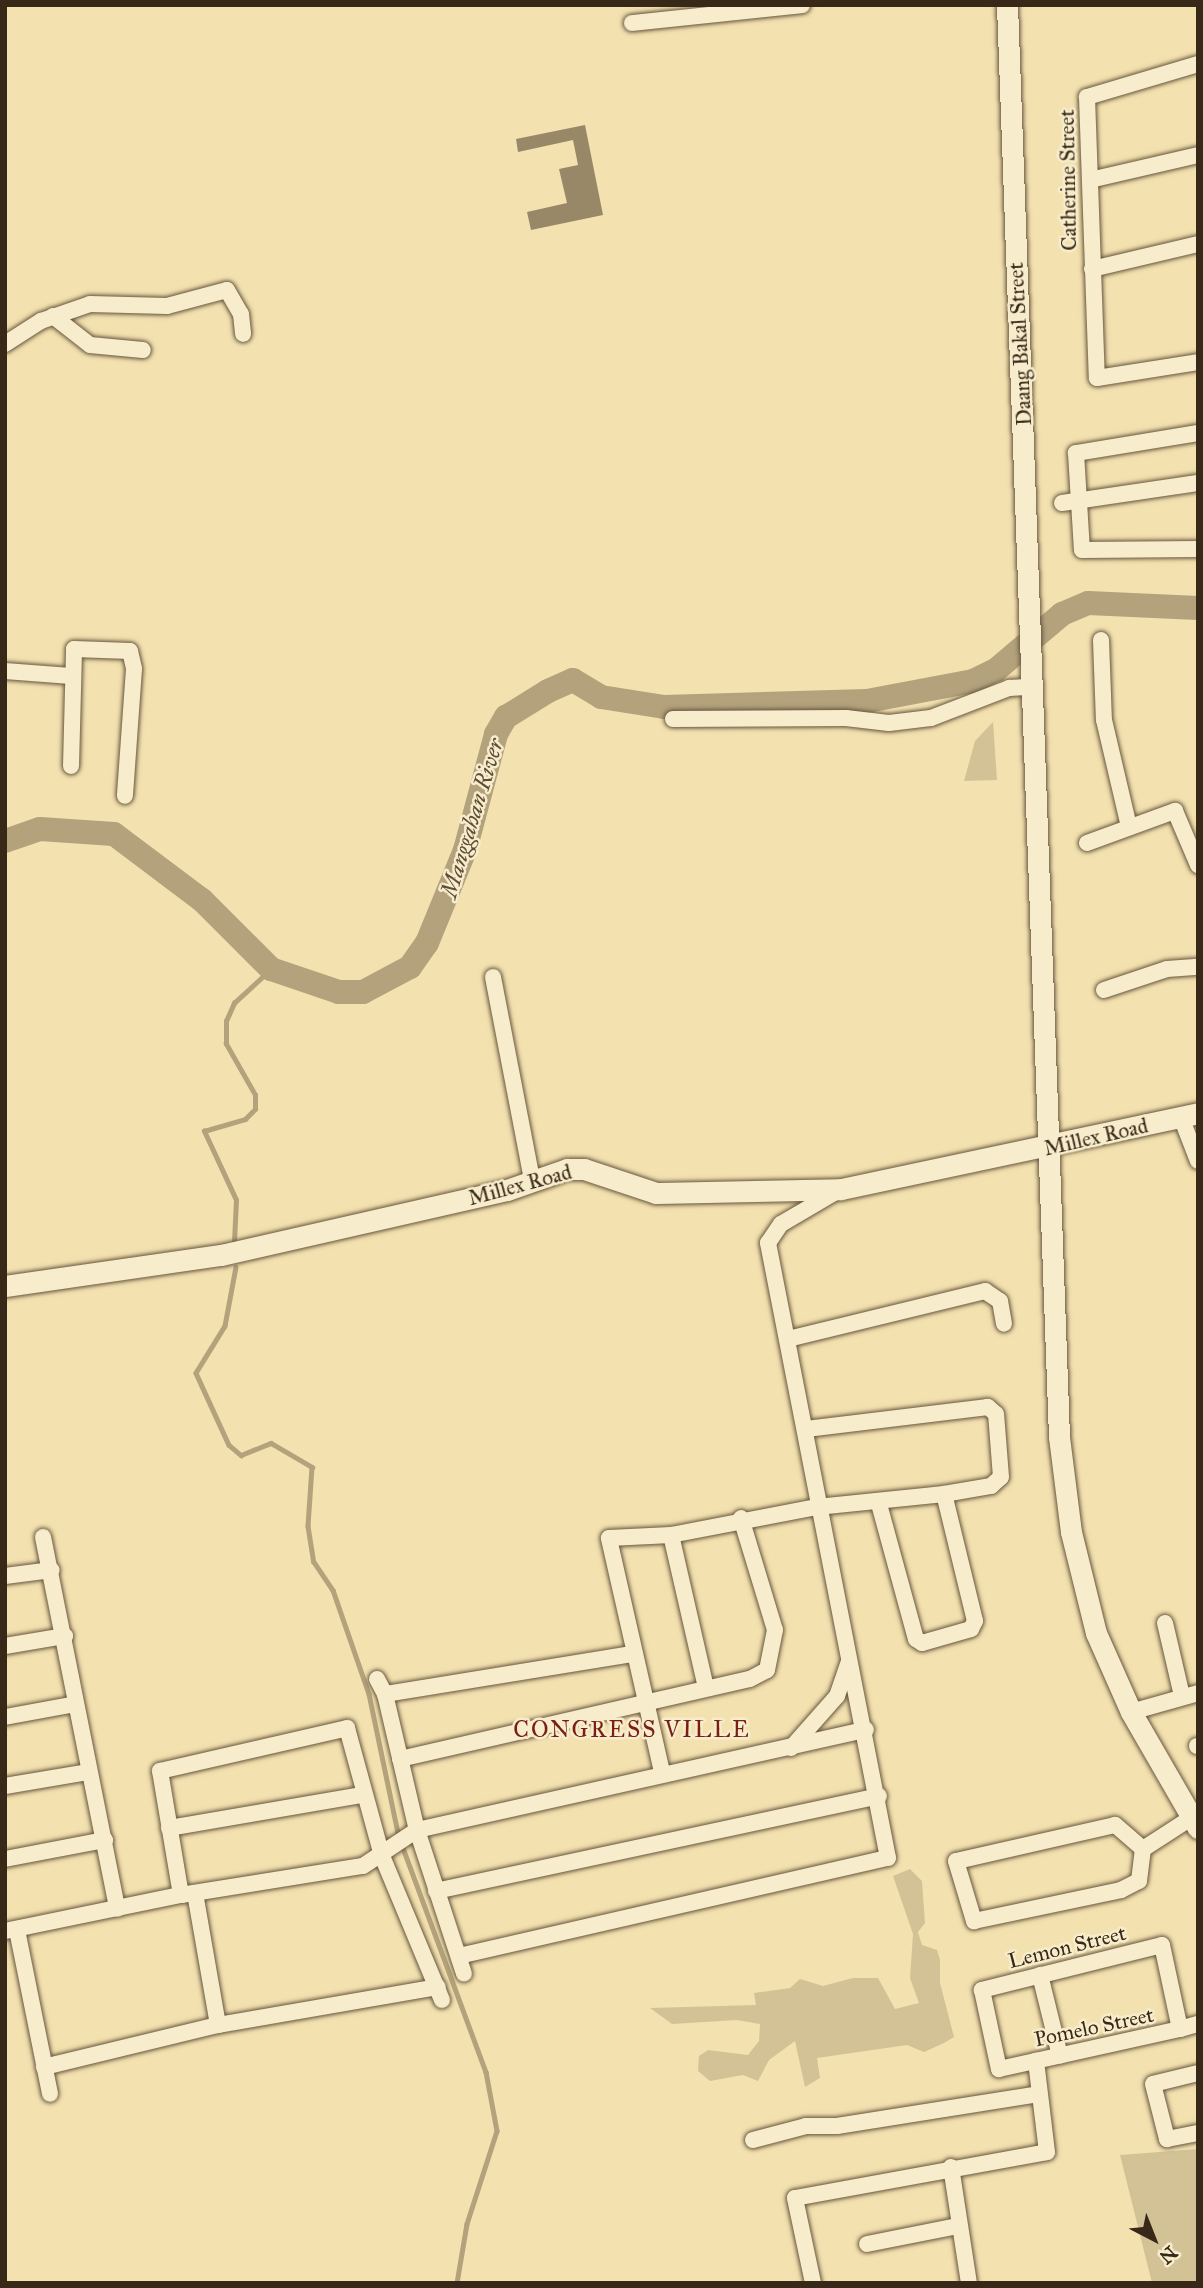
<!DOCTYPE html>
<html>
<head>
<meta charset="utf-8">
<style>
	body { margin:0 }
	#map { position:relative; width:1203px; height:2288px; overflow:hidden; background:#f3e1af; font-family:"IM FELL Great Primer",serif }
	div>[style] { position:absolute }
	.green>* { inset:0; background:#d3c295 }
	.stream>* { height:4.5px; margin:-2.25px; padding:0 2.25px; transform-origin:2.25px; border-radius:2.25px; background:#b3a27c }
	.river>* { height:24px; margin:-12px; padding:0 12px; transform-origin:12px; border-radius:12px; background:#b3a27c }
	.building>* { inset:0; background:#998867 }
	.roads { filter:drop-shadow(0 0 2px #67563e) drop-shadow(0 0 2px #67563e) }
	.street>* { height:16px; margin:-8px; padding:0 8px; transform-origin:8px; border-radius:8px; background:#f7eccb }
	.secondary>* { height:21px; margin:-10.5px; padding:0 10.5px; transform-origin:10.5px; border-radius:10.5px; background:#f7eccb }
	span { translate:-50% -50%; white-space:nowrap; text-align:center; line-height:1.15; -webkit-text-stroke:5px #f7eccb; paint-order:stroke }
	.street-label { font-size:21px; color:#382818 }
	.water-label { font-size:23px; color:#5d4d36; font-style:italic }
	.neighbourhood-label { font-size:23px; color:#7a1f14; letter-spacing:2px }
	.frame { position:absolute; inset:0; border:7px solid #382818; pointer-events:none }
	.north { position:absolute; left:1119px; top:2204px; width:70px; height:70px; -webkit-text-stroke:5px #f7eccb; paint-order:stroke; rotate:138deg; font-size:19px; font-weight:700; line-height:28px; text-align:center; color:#382818 }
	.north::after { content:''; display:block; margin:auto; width:24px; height:32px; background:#382818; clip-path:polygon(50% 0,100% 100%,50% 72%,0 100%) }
</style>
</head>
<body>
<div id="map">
	<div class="green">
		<i style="clip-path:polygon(993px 722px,997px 780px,964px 781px,975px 741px)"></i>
		<i style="clip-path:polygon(910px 1869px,922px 1881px,925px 1923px,918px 1932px,922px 1945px,937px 1950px,940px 1960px,940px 1983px,954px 2037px,944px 2043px,924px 2052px,907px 2045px,817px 2058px,820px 2078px,805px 2087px,795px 2041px,769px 2060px,758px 2081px,743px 2075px,710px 2081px,698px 2071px,699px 2056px,708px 2050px,748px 2055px,759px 2041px,760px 2024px,737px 2020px,672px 2024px,650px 2008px,756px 2005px,754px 1993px,790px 1988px,800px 1979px,823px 1986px,853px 1978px,878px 1978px,895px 2009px,919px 2003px,910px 1978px,913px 1934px,893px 1876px)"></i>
		<i style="clip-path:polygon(1198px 2149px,1198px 2283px,1152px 2283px,1120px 2155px)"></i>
	</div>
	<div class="stream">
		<i style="left:234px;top:1242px;width:42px;rotate:-87.3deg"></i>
		<i style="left:236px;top:1200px;width:76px;rotate:-114.9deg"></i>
		<i style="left:204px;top:1131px;width:43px;rotate:-16.3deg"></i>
		<i style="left:245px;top:1119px;width:14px;rotate:-45deg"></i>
		<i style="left:255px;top:1109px;width:14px;rotate:-90deg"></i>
		<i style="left:255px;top:1095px;width:59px;rotate:-119.6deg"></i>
		<i style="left:226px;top:1044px;width:23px;rotate:-90deg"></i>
		<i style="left:226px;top:1021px;width:20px;rotate:-66deg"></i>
		<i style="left:234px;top:1003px;width:50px;rotate:-42.6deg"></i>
		<i style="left:236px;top:1267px;width:60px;rotate:100.6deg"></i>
		<i style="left:225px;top:1326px;width:55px;rotate:121.7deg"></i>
		<i style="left:196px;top:1373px;width:79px;rotate:65.4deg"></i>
		<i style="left:229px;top:1445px;width:16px;rotate:40deg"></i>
		<i style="left:241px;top:1455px;width:32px;rotate:-22deg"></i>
		<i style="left:271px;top:1443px;width:48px;rotate:30.3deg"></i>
		<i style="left:312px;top:1467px;width:59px;rotate:93.9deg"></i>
		<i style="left:308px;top:1526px;width:36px;rotate:81deg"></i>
		<i style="left:314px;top:1562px;width:34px;rotate:56deg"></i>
		<i style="left:333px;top:1590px;width:110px;rotate:70.9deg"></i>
		<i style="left:369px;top:1694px;width:146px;rotate:78.2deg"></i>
		<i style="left:399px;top:1837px;width:251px;rotate:69.7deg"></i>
		<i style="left:486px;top:2072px;width:60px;rotate:79.4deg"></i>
		<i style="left:497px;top:2131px;width:98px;rotate:107.9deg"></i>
		<i style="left:467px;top:2224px;width:60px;rotate:99.6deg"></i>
	</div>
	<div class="river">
		<i style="left:5px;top:841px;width:37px;rotate:-19deg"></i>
		<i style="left:40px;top:829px;width:74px;rotate:3.9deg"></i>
		<i style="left:114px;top:834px;width:110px;rotate:36.9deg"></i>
		<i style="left:202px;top:900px;width:98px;rotate:45deg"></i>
		<i style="left:271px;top:969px;width:72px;rotate:18.7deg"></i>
		<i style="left:339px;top:992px;width:24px"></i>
		<i style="left:363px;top:992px;width:53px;rotate:-28deg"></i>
		<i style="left:410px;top:967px;width:29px;rotate:-55deg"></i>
		<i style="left:427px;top:943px;width:100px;rotate:-67.8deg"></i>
		<i style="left:465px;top:850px;width:120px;rotate:-75deg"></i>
		<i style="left:496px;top:734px;width:20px;rotate:-60deg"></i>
		<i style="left:506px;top:717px;width:49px;rotate:-31.8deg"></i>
		<i style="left:548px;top:691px;width:27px;rotate:-24deg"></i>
		<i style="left:573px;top:680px;width:33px;rotate:31deg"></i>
		<i style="left:601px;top:697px;width:64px;rotate:9deg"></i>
		<i style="left:664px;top:707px;width:203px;rotate:-1.7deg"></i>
		<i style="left:867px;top:701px;width:108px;rotate:-10.7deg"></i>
		<i style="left:973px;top:681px;width:25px;rotate:-26deg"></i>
		<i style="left:996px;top:670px;width:87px;rotate:-40.3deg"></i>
		<i style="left:1062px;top:614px;width:28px;rotate:-23deg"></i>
		<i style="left:1088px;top:603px;width:110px;rotate:2.6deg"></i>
	</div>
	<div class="building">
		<i style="clip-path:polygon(585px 125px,603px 215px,531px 230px,527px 212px,567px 203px,559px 169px,578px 165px,573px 140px,518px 152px,516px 139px)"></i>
	</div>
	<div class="roads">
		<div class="street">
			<i style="left:632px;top:23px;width:171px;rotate:-6deg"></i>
			<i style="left:1198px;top:64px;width:116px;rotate:163.4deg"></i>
			<i style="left:1087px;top:97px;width:281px;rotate:88deg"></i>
			<i style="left:1097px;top:378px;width:102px;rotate:-9deg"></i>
			<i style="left:1090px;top:180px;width:111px;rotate:-13deg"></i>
			<i style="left:1092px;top:269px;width:109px;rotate:-13.3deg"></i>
			<i style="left:53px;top:316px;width:47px;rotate:38.1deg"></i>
			<i style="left:90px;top:345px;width:53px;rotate:5.4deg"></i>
			<i style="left:5px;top:344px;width:43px;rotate:-32.6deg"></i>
			<i style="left:41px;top:321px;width:52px;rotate:-19.1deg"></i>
			<i style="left:90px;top:304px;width:77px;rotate:1.5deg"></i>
			<i style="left:167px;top:306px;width:62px;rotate:-14.9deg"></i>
			<i style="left:227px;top:290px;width:28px;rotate:60deg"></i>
			<i style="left:241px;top:314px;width:20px;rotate:84deg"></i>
			<i style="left:1198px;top:433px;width:124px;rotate:170.7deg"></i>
			<i style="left:1076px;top:453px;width:97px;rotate:86.5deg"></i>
			<i style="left:1082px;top:550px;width:116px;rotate:-0.5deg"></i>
			<i style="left:1062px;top:503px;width:137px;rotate:-8.4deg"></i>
			<i style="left:1101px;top:640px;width:80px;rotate:87.9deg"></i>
			<i style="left:1104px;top:720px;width:110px;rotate:76.8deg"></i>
			<i style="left:5px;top:671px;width:66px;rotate:4.3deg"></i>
			<i style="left:673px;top:719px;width:173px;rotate:-0.3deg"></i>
			<i style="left:846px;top:718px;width:43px;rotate:6.6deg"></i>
			<i style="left:889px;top:723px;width:42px;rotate:-6.8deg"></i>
			<i style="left:931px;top:718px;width:84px;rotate:-21deg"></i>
			<i style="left:1009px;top:688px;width:22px;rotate:-3deg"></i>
			<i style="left:71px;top:766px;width:117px;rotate:-88.5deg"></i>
			<i style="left:74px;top:649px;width:56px;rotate:2deg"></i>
			<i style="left:130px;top:651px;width:18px;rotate:77deg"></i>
			<i style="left:134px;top:669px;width:127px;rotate:94.1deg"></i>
			<i style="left:1087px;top:843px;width:94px;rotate:-20deg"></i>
			<i style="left:1175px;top:811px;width:59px;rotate:66.9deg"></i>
			<i style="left:493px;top:977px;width:207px;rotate:79.1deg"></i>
			<i style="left:1104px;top:990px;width:66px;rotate:-18.4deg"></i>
			<i style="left:1167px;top:969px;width:31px;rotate:-4deg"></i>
			<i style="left:1181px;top:1117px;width:47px;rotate:68.9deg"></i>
			<i style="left:788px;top:1339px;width:203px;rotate:-13.7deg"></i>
			<i style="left:985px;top:1291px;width:18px;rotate:34deg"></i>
			<i style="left:1000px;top:1301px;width:23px;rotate:80deg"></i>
			<i style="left:879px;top:1504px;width:140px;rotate:74.7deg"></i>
			<i style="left:916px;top:1639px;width:7px;rotate:34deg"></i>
			<i style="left:922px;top:1643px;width:51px;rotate:-15.9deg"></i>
			<i style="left:971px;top:1629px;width:9px;rotate:-63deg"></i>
			<i style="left:975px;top:1621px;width:131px;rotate:-103.7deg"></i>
			<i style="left:671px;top:1535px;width:157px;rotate:77.1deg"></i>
			<i style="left:43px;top:1537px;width:379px;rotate:78.7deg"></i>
			<i style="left:5px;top:1576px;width:47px;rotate:-7.3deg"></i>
			<i style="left:1165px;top:1623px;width:75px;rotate:76.9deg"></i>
			<i style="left:5px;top:1646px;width:61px;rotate:-9.5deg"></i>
			<i style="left:377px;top:1679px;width:17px;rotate:62deg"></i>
			<i style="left:385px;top:1694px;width:140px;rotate:76.8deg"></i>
			<i style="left:417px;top:1830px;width:151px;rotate:71.9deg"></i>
			<i style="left:385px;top:1694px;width:250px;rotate:-9.2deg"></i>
			<i style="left:1131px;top:1712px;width:70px;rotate:-15.8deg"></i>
			<i style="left:5px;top:1717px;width:72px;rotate:-10.4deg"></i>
			<i style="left:1197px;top:1746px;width:1px"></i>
			<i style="left:791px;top:1748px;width:69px;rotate:-48.5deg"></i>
			<i style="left:837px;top:1696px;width:37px;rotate:-71deg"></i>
			<i style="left:400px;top:1759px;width:359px;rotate:-12.9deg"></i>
			<i style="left:750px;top:1679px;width:19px;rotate:-28deg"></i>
			<i style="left:767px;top:1670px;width:41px;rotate:-78.7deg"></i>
			<i style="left:775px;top:1630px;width:117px;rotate:-106.9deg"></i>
			<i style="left:662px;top:1772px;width:240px;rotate:-102.8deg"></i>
			<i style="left:609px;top:1538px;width:62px;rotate:-2.8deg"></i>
			<i style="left:671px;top:1535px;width:149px;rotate:-10.9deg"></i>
			<i style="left:817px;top:1507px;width:128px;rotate:-5.8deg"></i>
			<i style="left:944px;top:1494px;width:48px;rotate:-9.7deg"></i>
			<i style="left:991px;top:1486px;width:13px;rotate:-42deg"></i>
			<i style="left:1001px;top:1477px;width:63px;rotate:-94.5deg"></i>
			<i style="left:996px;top:1414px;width:11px;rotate:-139deg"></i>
			<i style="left:988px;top:1407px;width:183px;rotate:173.1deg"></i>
			<i style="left:5px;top:1786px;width:85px;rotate:-9.5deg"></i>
			<i style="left:169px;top:1828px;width:197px;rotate:-9.7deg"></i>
			<i style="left:1143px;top:1849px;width:37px;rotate:-139deg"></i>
			<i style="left:1115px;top:1825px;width:163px;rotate:167.2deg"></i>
			<i style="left:956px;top:1861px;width:63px;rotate:73.3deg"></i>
			<i style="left:974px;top:1921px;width:150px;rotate:-11.9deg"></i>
			<i style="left:1121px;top:1890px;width:20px;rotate:-27deg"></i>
			<i style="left:1139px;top:1881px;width:32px;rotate:-83deg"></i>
			<i style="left:1143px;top:1849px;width:57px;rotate:-32.9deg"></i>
			<i style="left:5px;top:1859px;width:102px;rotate:-10.8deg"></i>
			<i style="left:436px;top:1891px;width:453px;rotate:-12.1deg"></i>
			<i style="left:195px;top:1893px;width:134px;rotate:80.1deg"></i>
			<i style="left:181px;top:1895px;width:126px;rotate:-99.6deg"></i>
			<i style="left:160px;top:1771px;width:192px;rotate:-12.9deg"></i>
			<i style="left:347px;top:1728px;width:133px;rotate:74.7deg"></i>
			<i style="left:382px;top:1856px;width:156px;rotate:67.4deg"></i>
			<i style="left:17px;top:1930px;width:167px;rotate:78.6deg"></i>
			<i style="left:5px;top:1931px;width:180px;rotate:-11.6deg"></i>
			<i style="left:181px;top:1895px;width:184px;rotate:-9.1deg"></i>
			<i style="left:363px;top:1866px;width:65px;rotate:-33.7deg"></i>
			<i style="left:417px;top:1830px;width:460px;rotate:-12.6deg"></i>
			<i style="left:459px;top:1956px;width:440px;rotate:-12.9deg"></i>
			<i style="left:888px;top:1858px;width:627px;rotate:-101.04deg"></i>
			<i style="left:768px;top:1243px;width:23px;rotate:-56deg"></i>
			<i style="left:781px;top:1224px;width:69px;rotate:-30.3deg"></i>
			<i style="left:1040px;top:1975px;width:83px;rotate:76.1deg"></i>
			<i style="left:1180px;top:2029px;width:86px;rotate:-102.1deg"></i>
			<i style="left:1162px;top:1945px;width:186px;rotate:166deg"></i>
			<i style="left:982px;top:1990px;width:81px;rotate:77.9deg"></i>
			<i style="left:999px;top:2069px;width:185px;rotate:-12.5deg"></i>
			<i style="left:1180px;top:2029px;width:19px;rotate:-16deg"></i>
			<i style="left:44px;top:2067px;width:179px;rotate:-13.6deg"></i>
			<i style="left:218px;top:2025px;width:223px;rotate:-9.8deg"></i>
			<i style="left:1198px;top:2073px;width:46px;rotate:166.3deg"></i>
			<i style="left:1153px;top:2084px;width:57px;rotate:75.7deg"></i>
			<i style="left:1167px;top:2139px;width:32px;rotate:-11deg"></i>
			<i style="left:753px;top:2140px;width:55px;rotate:-14.8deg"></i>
			<i style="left:806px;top:2126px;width:31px"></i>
			<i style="left:837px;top:2126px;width:204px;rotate:-9deg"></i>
			<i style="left:951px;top:2167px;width:117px;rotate:81.2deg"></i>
			<i style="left:867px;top:2244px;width:93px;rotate:-11.2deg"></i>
			<i style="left:813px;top:2283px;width:87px;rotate:-102deg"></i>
			<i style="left:795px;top:2198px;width:256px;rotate:-10.3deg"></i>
			<i style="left:1047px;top:2152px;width:92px;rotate:-96.9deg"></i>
		</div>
		<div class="secondary">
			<i style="left:1007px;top:5px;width:1433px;rotate:87.92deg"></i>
			<i style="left:1059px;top:1437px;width:96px;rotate:82.8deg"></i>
			<i style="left:1071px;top:1532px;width:104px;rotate:76.1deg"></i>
			<i style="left:1096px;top:1633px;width:86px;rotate:66.1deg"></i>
			<i style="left:1131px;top:1712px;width:134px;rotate:60deg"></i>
			<i style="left:5px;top:1286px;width:218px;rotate:-8.2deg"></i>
			<i style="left:221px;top:1255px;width:293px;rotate:-12.8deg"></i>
			<i style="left:507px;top:1190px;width:64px;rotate:-19.3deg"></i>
			<i style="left:567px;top:1169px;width:17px"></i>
			<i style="left:584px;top:1169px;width:76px;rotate:18.4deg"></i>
			<i style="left:656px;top:1193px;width:185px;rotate:-1.2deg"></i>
			<i style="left:841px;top:1189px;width:365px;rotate:-12deg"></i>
		</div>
	</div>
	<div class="street-label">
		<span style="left:1068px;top:180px;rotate:-91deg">Catherine Street</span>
		<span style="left:1020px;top:344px;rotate:-93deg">Daang Bakal Street</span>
		<span style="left:1096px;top:1137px;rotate:-13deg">Millex Road</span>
		<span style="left:520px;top:1185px;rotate:-15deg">Millex Road</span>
		<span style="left:1067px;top:1947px;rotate:-14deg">Lemon Street</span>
		<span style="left:1094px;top:2027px;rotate:-12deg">Pomelo Street</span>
	</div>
	<div class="water-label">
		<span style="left:472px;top:818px;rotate:-73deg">Manggahan River</span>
	</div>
	<div class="neighbourhood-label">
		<span style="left:632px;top:1729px">CONGRESS VILLE</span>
	</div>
	<div class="frame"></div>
	<div class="north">N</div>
</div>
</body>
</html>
